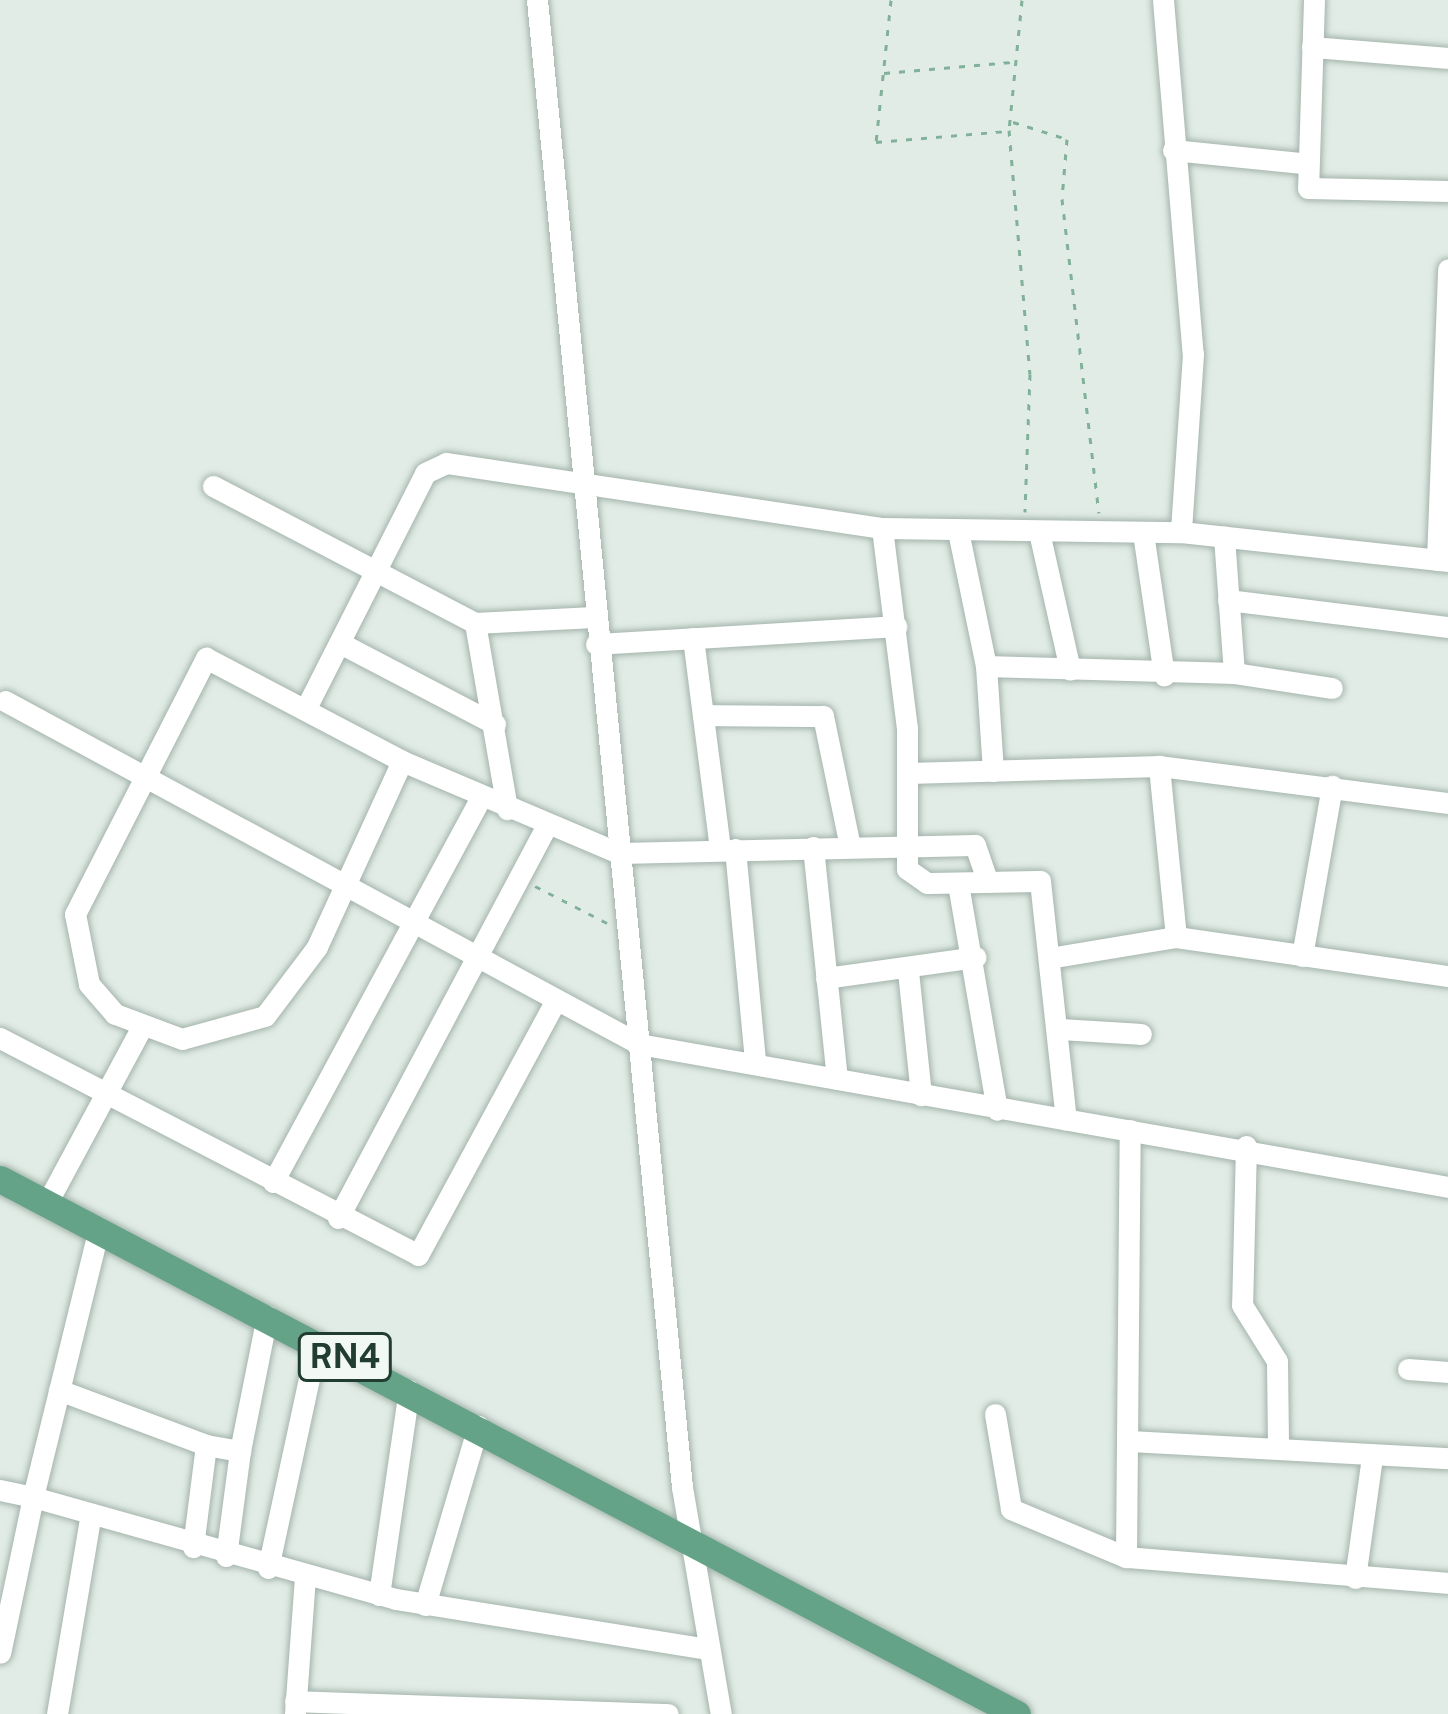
<!DOCTYPE html>
<html>
<head>
<meta charset="utf-8">
<style>
	body { margin:0 }
	#map { position:relative; width:1448px; height:1714px; overflow:hidden; background:#e1ece6; font-family:"Public Sans",sans-serif }
	div>[style] { position:absolute }
	.path>* { height:3px; margin-top:-1.5px; transform-origin:0; background:repeating-linear-gradient(90deg,#81b19a 0 6px,transparent 0 15px) }
	.roads { filter:drop-shadow(0 0 3px #a4b4ac) drop-shadow(0 0 3px #a4b4ac) }
	.minor>* { height:21px; margin:-10.5px; padding:0 10.5px; transform-origin:10.5px; border-radius:10.5px; background:#fff }
	.major>* { height:27px; margin:-13.5px; padding:0 13.5px; transform-origin:13.5px; border-radius:13.5px; background:#65a389 }
	span { translate:-50% -50%; white-space:nowrap; text-align:center; line-height:1.15; -webkit-text-stroke:9px #f2f9f4; paint-order:stroke }
	.shield-label span { padding:3px 9px; background:#f2f9f4; border:3px solid; border-radius:9px; -webkit-text-stroke-width:0 }
	.shield-label { font-size:33px; color:#213d31; font-weight:700 }
</style>
</head>
<body>
<div id="map">
	<div class="path">
		<i style="left:891px;top:0;width:143px;rotate:96deg"></i>
		<i style="left:876px;top:142px;width:130px;rotate:-4.8deg"></i>
		<i style="left:1022px;top:0;width:131px;rotate:95.7deg"></i>
		<i style="left:1009px;top:130px;width:245px;rotate:85.1deg"></i>
		<i style="left:1030px;top:374px;width:138px;rotate:92.1deg"></i>
		<i style="left:884px;top:73px;width:128px;rotate:-4.9deg"></i>
		<i style="left:1013px;top:122px;width:57px;rotate:17.5deg"></i>
		<i style="left:1067px;top:139px;width:60px;rotate:94.8deg"></i>
		<i style="left:1062px;top:199px;width:316px;rotate:83.3deg"></i>
		<i style="left:535px;top:886px;width:81px;rotate:27.2deg"></i>
	</div>
	<div class="roads">
		<div class="minor">
			<i style="left:537px;top:0;width:1494px;rotate:84.43deg"></i>
			<i style="left:682px;top:1487px;width:230px;rotate:80.3deg"></i>
			<i style="left:1163px;top:0;width:355px;rotate:85.2deg"></i>
			<i style="left:1193px;top:354px;width:178px;rotate:93.9deg"></i>
			<i style="left:1314px;top:0;width:188px;rotate:91.8deg"></i>
			<i style="left:1308px;top:188px;width:140px;rotate:1.2deg"></i>
			<i style="left:1312px;top:47px;width:136px;rotate:4.6deg"></i>
			<i style="left:1173px;top:150px;width:130px;rotate:5.8deg"></i>
			<i style="left:213px;top:486px;width:296px;rotate:27.6deg"></i>
			<i style="left:475px;top:623px;width:189px;rotate:80.2deg"></i>
			<i style="left:882px;top:528px;width:202px;rotate:82.9deg"></i>
			<i style="left:907px;top:728px;width:141px;rotate:90deg"></i>
			<i style="left:907px;top:869px;width:24px;rotate:35deg"></i>
			<i style="left:927px;top:883px;width:113px;rotate:-1deg"></i>
			<i style="left:1040px;top:881px;width:240px;rotate:83.8deg"></i>
			<i style="left:958px;top:531px;width:138px;rotate:78.3deg"></i>
			<i style="left:1039px;top:532px;width:141px;rotate:77.3deg"></i>
			<i style="left:1143px;top:533px;width:144px;rotate:81.6deg"></i>
			<i style="left:1437px;top:560px;width:291px;rotate:-87.8deg"></i>
			<i style="left:1228px;top:600px;width:222px;rotate:7deg"></i>
			<i style="left:475px;top:623px;width:118px;rotate:-2.9deg"></i>
			<i style="left:693px;top:638px;width:213px;rotate:82.7deg"></i>
			<i style="left:340px;top:643px;width:175px;rotate:27.6deg"></i>
			<i style="left:596px;top:644px;width:301px;rotate:-3.4deg"></i>
			<i style="left:1234px;top:673px;width:99px;rotate:8.7deg"></i>
			<i style="left:5px;top:701px;width:721px;rotate:28.41deg"></i>
			<i style="left:639px;top:1044px;width:822px;rotate:10.02deg"></i>
			<i style="left:306px;top:708px;width:263px;rotate:-63.1deg"></i>
			<i style="left:425px;top:473px;width:23px;rotate:-25deg"></i>
			<i style="left:446px;top:463px;width:441px;rotate:8.5deg"></i>
			<i style="left:882px;top:528px;width:299px;rotate:0.8deg"></i>
			<i style="left:1181px;top:532px;width:269px;rotate:6.2deg"></i>
			<i style="left:703px;top:715px;width:120px;rotate:0.5deg"></i>
			<i style="left:823px;top:716px;width:133px;rotate:78.3deg"></i>
			<i style="left:402px;top:761px;width:205px;rotate:114.6deg"></i>
			<i style="left:317px;top:947px;width:86px;rotate:127deg"></i>
			<i style="left:265px;top:1016px;width:86px;rotate:164.5deg"></i>
			<i style="left:182px;top:1039px;width:72px;rotate:-159.5deg"></i>
			<i style="left:115px;top:1014px;width:40px;rotate:-131deg"></i>
			<i style="left:89px;top:984px;width:71px;rotate:-101.3deg"></i>
			<i style="left:75px;top:914px;width:288px;rotate:-62.9deg"></i>
			<i style="left:206px;top:658px;width:221px;rotate:27.7deg"></i>
			<i style="left:402px;top:761px;width:236px;rotate:23deg"></i>
			<i style="left:619px;top:853px;width:356px;rotate:-1.3deg"></i>
			<i style="left:975px;top:845px;width:39px;rotate:71deg"></i>
			<i style="left:993px;top:771px;width:105px;rotate:-93.8deg"></i>
			<i style="left:986px;top:666px;width:248px;rotate:1.6deg"></i>
			<i style="left:1234px;top:673px;width:137px;rotate:-94.2deg"></i>
			<i style="left:909px;top:773px;width:250px;rotate:-1.6deg"></i>
			<i style="left:813px;top:847px;width:233px;rotate:84.1deg"></i>
			<i style="left:735px;top:849px;width:213px;rotate:84.6deg"></i>
			<i style="left:958px;top:884px;width:229px;rotate:80.2deg"></i>
			<i style="left:1176px;top:937px;width:172px;rotate:-95.7deg"></i>
			<i style="left:1159px;top:766px;width:291px;rotate:7.3deg"></i>
			<i style="left:1302px;top:956px;width:173px;rotate:-80deg"></i>
			<i style="left:1055px;top:957px;width:123px;rotate:-9.4deg"></i>
			<i style="left:1176px;top:937px;width:275px;rotate:8.2deg"></i>
			<i style="left:908px;top:971px;width:125px;rotate:84deg"></i>
			<i style="left:826px;top:978px;width:151px;rotate:-8deg"></i>
			<i style="left:1060px;top:1029px;width:81px;rotate:3.5deg"></i>
			<i style="left:0;top:1038px;width:471px;rotate:27.4deg"></i>
			<i style="left:418px;top:1255px;width:290px;rotate:-61.6deg"></i>
			<i style="left:1246px;top:1146px;width:159px;rotate:91.4deg"></i>
			<i style="left:1242px;top:1305px;width:66px;rotate:58deg"></i>
			<i style="left:1277px;top:1361px;width:88px;rotate:89.3deg"></i>
			<i style="left:273px;top:1182px;width:437px;rotate:-61.6deg"></i>
			<i style="left:48px;top:1201px;width:196px;rotate:-61.7deg"></i>
			<i style="left:338px;top:1218px;width:443px;rotate:-62deg"></i>
			<i style="left:99px;top:1228px;width:277px;rotate:103.8deg"></i>
			<i style="left:33px;top:1497px;width:377px;rotate:15.7deg"></i>
			<i style="left:396px;top:1599px;width:317px;rotate:9.1deg"></i>
			<i style="left:1408px;top:1369px;width:40px;rotate:4.3deg"></i>
			<i style="left:59px;top:1390px;width:157px;rotate:20.5deg"></i>
			<i style="left:206px;top:1445px;width:103px;rotate:97.3deg"></i>
			<i style="left:995px;top:1414px;width:96px;rotate:80.4deg"></i>
			<i style="left:1011px;top:1509px;width:125px;rotate:22.7deg"></i>
			<i style="left:1126px;top:1557px;width:323px;rotate:4.6deg"></i>
			<i style="left:1131px;top:1441px;width:317px;rotate:3.1deg"></i>
			<i style="left:206px;top:1445px;width:35px;rotate:10deg"></i>
			<i style="left:240px;top:1451px;width:138px;rotate:-78.7deg"></i>
			<i style="left:0;top:1490px;width:34px;rotate:12deg"></i>
			<i style="left:33px;top:1497px;width:159px;rotate:101.9deg"></i>
			<i style="left:226px;top:1556px;width:106px;rotate:-82.4deg"></i>
			<i style="left:1126px;top:1557px;width:427px;rotate:-89.5deg"></i>
			<i style="left:268px;top:1568px;width:231px;rotate:-77.8deg"></i>
			<i style="left:1355px;top:1578px;width:122px;rotate:-82deg"></i>
			<i style="left:379px;top:1595px;width:207px;rotate:-81.7deg"></i>
			<i style="left:425px;top:1605px;width:187px;rotate:-73.5deg"></i>
			<i style="left:295px;top:1701px;width:373px;rotate:2deg"></i>
			<i style="left:295px;top:1713px;width:135px;rotate:-85.8deg"></i>
			<i style="left:57px;top:1714px;width:203px;rotate:-80.4deg"></i>
		</div>
		<div class="major">
			<i style="left:0;top:1179px;width:1149px;rotate:27.75deg"></i>
		</div>
	</div>
	<div class="shield-label">
		<span style="left:345px;top:1357px">RN4</span>
	</div>
</div>
</body>
</html>
